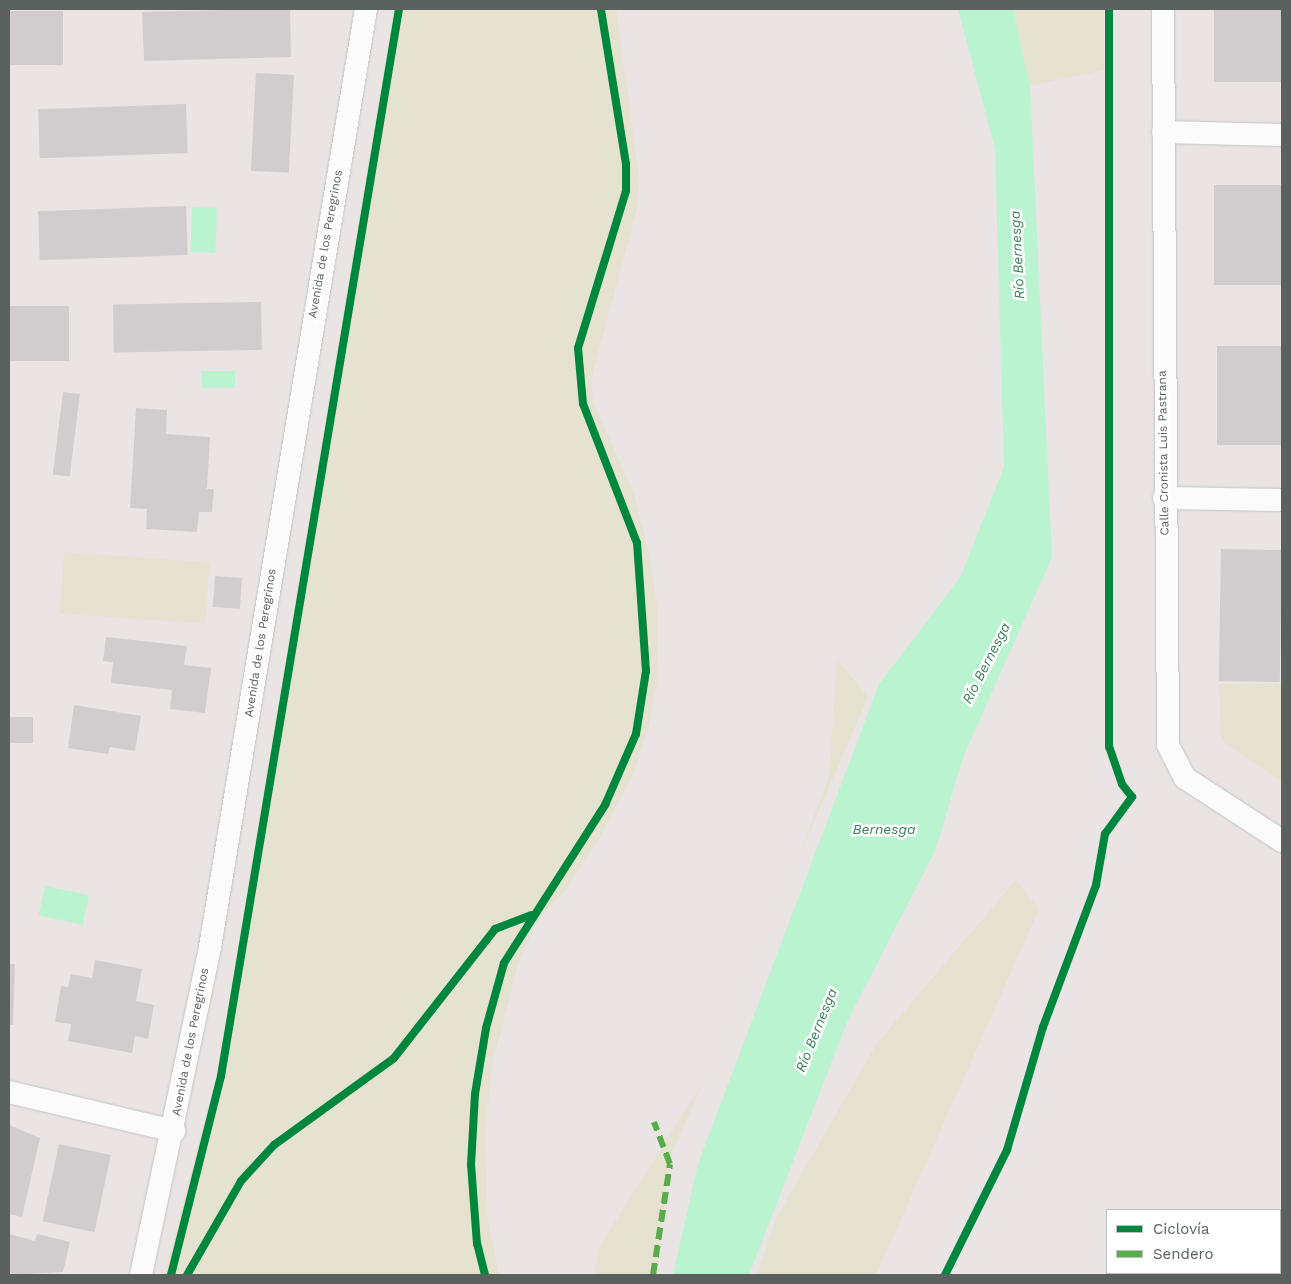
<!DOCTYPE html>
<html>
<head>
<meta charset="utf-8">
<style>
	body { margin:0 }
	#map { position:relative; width:1291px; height:1284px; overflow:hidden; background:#eae4e5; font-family:"Work Sans",sans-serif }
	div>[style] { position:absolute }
	.green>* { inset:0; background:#e6e2d0; transform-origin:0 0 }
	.water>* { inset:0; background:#baf3cf; transform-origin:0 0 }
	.building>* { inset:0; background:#d1cdce; transform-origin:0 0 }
	.roads { filter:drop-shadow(0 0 1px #c4c4c4) drop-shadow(0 0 1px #c4c4c4) }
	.street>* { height:22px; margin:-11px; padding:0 11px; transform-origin:11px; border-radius:11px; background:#fcfbfb }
	.quiet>* { height:6px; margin-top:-3px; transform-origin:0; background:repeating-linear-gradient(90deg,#58ac4a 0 12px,transparent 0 18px) }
	.cycleway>* { height:8px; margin:-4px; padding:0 4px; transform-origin:4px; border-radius:4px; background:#00873e }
	span { translate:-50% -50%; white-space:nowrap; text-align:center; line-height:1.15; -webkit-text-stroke:5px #fff; paint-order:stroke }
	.street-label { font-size:12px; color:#5a615e }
	.water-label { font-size:14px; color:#367f57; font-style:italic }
	.frame { position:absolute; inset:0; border:10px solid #5a615e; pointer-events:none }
	.legend { position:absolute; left:1106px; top:1209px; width:175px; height:65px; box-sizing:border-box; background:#fff; border:1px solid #bdc0bf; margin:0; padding:6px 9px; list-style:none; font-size:15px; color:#5a615e }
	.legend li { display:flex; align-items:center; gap:10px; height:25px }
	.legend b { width:25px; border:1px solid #bdc0bf }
</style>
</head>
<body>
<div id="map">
	<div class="green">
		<i style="clip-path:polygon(394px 9px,616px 9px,639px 175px,637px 209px,591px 380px,593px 402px,634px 494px,648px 548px,658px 611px,657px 684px,649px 725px,635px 770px,599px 839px,567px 888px,534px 926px,518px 965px,493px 1062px,485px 1130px,487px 1216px,499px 1275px,164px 1275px,216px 1077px)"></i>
		<i style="clip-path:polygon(1013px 9px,1104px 9px,1104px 70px,1030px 86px)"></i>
		<i style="left:64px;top:552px;width:146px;height:62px;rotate:4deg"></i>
		<i style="clip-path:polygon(837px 659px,868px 697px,801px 852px,829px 776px)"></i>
		<i style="clip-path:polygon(1219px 684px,1282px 684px,1282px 782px,1225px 743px,1220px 734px)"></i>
		<i style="clip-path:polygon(1016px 880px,1039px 909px,876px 1275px,757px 1275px,776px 1218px,877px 1043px)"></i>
		<i style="clip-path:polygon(702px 1084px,670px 1158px,657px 1275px,594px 1275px,599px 1247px)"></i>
	</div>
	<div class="water">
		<i style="clip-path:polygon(958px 9px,1013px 9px,1030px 86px,1052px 557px,964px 755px,935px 851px,847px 1022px,749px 1275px,673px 1275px,698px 1164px,879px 684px,960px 578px,1004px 467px,995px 149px)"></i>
		<i style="left:192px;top:207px;width:25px;height:45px;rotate:2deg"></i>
		<i style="left:202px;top:371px;width:33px;height:17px"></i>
		<i style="left:45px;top:886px;width:45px;height:30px;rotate:12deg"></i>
	</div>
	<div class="building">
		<i style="clip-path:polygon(263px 9px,290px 9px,291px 57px,144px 61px,142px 12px)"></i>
		<i style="left:1214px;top:9px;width:68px;height:73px"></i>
		<i style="left:9px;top:11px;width:54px;height:54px"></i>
		<i style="left:256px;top:73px;width:38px;height:98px;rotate:3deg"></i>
		<i style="left:186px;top:104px;width:49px;height:148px;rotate:88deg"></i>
		<i style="left:1214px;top:185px;width:68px;height:100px"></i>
		<i style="left:186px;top:206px;width:49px;height:148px;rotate:88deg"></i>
		<i style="left:261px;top:302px;width:48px;height:148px;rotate:89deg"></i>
		<i style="left:9px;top:306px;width:60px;height:55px"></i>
		<i style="left:1217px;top:346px;width:65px;height:99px"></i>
		<i style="left:63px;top:392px;width:17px;height:83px;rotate:7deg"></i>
		<i style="clip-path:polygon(136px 408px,167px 410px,166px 434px,210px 437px,207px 489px,214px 489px,212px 512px,199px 512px,197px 532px,146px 529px,147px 509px,130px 508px)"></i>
		<i style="left:1221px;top:549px;width:61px;height:132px;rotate:1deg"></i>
		<i style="left:215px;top:576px;width:27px;height:31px;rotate:4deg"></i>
		<i style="clip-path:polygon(106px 637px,187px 646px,184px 665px,211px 668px,205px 713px,170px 709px,172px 690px,111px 683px,113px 662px,103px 661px)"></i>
		<i style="clip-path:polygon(74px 705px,141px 716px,135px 751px,110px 747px,108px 754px,68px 748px)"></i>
		<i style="left:9px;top:717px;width:24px;height:26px"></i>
		<i style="clip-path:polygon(95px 960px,142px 969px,136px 1001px,154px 1005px,148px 1039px,135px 1036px,132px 1053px,68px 1041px,71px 1024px,55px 1022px,61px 986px,68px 987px,71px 974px,92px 978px)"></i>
		<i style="clip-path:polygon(9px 964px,15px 964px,13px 1025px,9px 1025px)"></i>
		<i style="clip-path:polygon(9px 1125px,40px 1138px,22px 1217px,9px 1214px)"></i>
		<i style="left:59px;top:1144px;width:53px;height:79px;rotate:12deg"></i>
		<i style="clip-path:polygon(9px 1234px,35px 1241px,37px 1234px,70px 1242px,63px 1272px,9px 1275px)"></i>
	</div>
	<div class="roads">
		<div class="street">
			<i style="left:1163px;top:9px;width:736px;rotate:89.61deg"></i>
			<i style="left:1168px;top:745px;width:37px;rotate:63deg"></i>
			<i style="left:1185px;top:778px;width:116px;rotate:33deg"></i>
			<i style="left:1163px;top:132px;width:119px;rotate:1.4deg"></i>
			<i style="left:1164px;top:498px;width:118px;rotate:1deg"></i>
			<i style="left:9px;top:1092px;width:170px;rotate:13.3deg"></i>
			<i style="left:141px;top:1275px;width:335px;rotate:-78.1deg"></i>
			<i style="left:210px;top:947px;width:951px;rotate:-80.56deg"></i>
		</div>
	</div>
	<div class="quiet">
		<i style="left:653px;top:1275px;width:112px;rotate:-81.3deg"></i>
		<i style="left:670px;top:1164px;width:45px;rotate:-110.9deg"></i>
	</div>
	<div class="cycleway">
		<i style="left:171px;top:1275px;width:205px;rotate:-75.9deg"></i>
		<i style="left:221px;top:1076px;width:1082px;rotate:-80.53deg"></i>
		<i style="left:187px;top:1275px;width:108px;rotate:-60.1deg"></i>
		<i style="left:241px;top:1181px;width:49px;rotate:-47.5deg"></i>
		<i style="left:274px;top:1145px;width:148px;rotate:-35.9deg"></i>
		<i style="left:394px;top:1058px;width:164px;rotate:-51.9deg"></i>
		<i style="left:495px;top:929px;width:39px;rotate:-21deg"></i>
		<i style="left:485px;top:1275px;width:32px;rotate:-104deg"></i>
		<i style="left:477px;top:1244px;width:79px;rotate:-94.3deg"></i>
		<i style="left:471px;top:1165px;width:71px;rotate:-86.8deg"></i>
		<i style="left:475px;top:1094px;width:67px;rotate:-80.5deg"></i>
		<i style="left:486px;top:1028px;width:67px;rotate:-74.5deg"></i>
		<i style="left:504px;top:963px;width:188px;rotate:-57.4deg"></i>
		<i style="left:605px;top:805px;width:77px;rotate:-66.4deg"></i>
		<i style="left:636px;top:734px;width:64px;rotate:-81deg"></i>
		<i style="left:646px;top:671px;width:128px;rotate:-94deg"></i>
		<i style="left:637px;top:543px;width:149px;rotate:-111.2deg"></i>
		<i style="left:583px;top:404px;width:56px;rotate:-95.1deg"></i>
		<i style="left:578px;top:348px;width:164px;rotate:-73deg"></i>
		<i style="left:626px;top:191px;width:27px;rotate:-90deg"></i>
		<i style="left:626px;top:164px;width:157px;rotate:-99.2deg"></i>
		<i style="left:945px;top:1275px;width:140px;rotate:-63.6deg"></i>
		<i style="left:1007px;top:1150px;width:128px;rotate:-73.7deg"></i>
		<i style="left:1043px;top:1027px;width:152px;rotate:-69.5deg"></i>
		<i style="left:1096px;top:885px;width:52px;rotate:-80deg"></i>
		<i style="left:1105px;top:834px;width:46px;rotate:-53.9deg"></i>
		<i style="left:1132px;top:797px;width:16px;rotate:-128deg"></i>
		<i style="left:1122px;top:784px;width:39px;rotate:-109deg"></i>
		<i style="left:1109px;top:747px;width:738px;rotate:-90deg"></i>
	</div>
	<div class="street-label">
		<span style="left:326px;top:244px;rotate:-80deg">Avenida de los Peregrinos</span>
		<span style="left:1164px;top:453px;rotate:-91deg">Calle Cronista Luis Pastrana</span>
		<span style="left:261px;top:643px;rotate:-81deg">Avenida de los Peregrinos</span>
		<span style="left:191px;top:1042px;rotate:-79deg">Avenida de los Peregrinos</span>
	</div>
	<div class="water-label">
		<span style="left:1017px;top:255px;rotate:-93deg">Río Bernesga</span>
		<span style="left:986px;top:663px;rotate:-63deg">Río Bernesga</span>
		<span style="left:884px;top:829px">Bernesga</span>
		<span style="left:816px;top:1030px;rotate:-68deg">Río Bernesga</span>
	</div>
	<div class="frame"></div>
	<ul class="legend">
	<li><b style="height:6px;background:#00873e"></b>Ciclovía</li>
	<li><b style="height:6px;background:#58ac4a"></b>Sendero</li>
	</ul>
</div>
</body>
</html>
